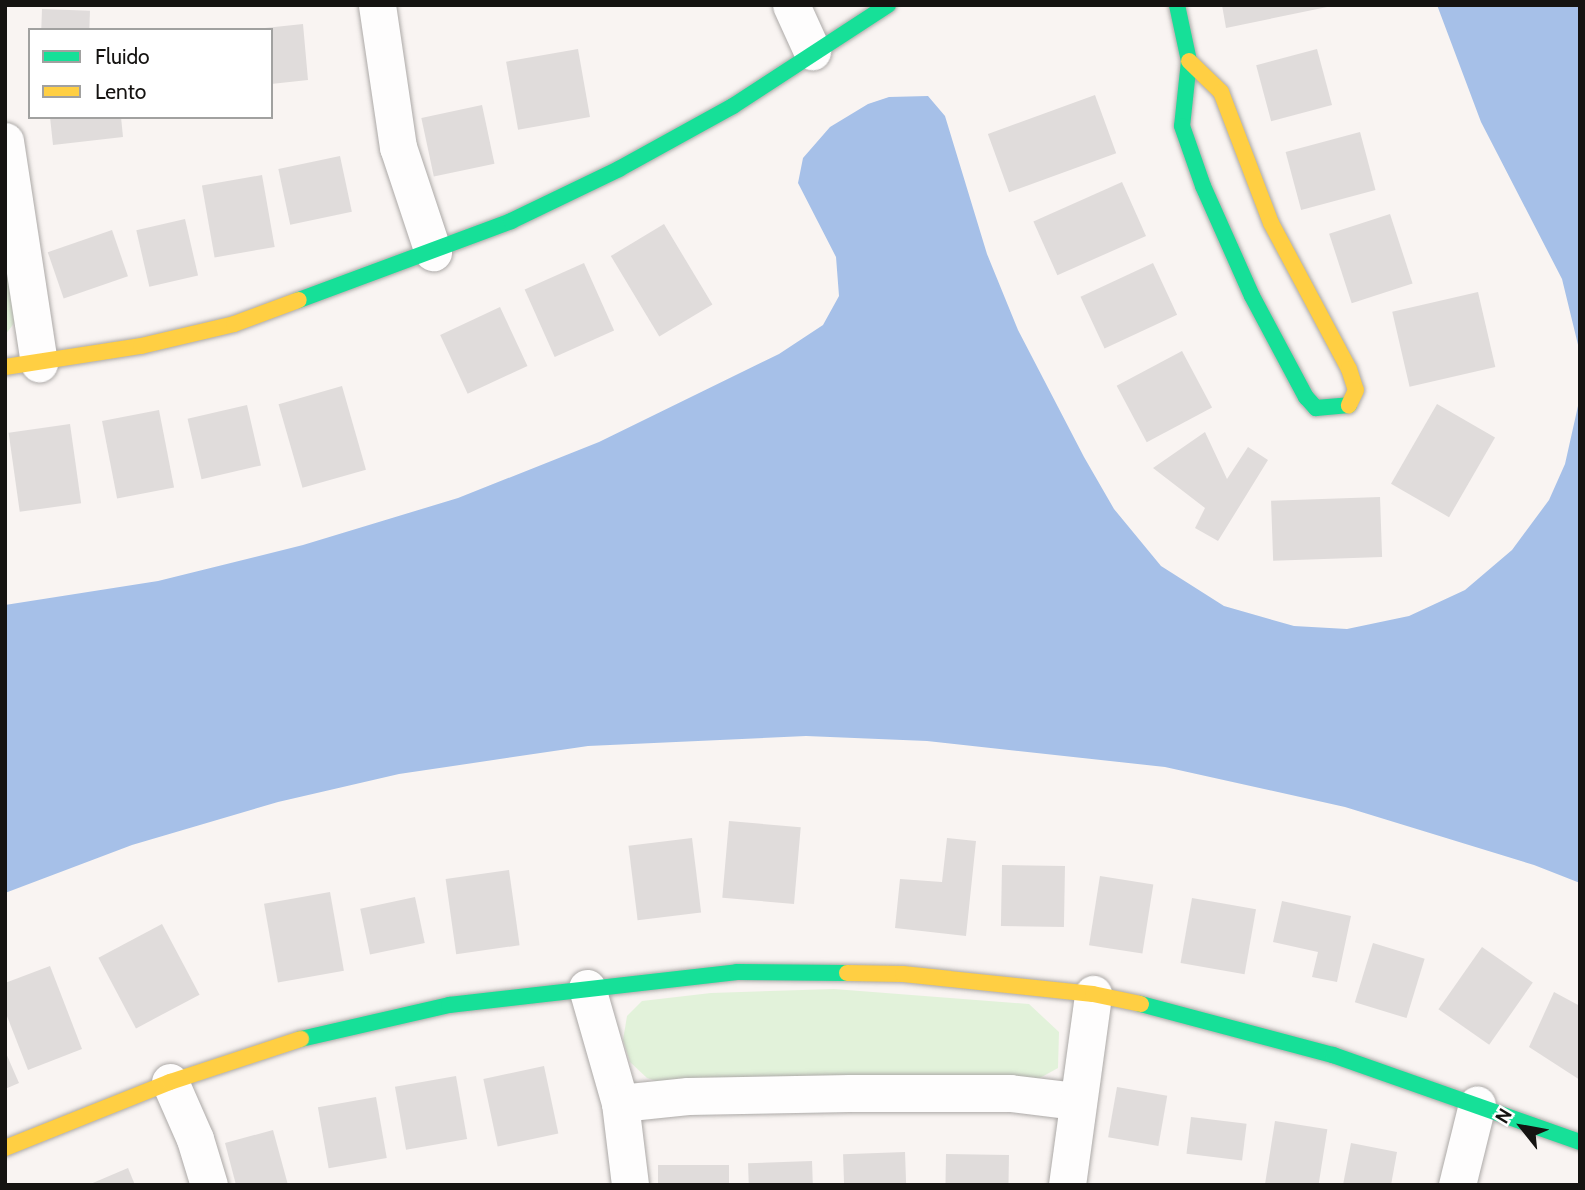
<!DOCTYPE html>
<html>
<head>
<meta charset="utf-8">
<style>
	body { margin:0 }
	#map { position:relative; width:1585px; height:1190px; overflow:hidden; background:#f9f4f2; font-family:Cabin,sans-serif }
	div>[style] { position:absolute }
	.green>* { inset:0; background:#e2f2da }
	.water>* { inset:0; background:#a6c0e8 }
	.building>* { inset:0; background:#e0dcdb; transform-origin:0 0 }
	.roads { filter:drop-shadow(0 0 2px #aca9a7) drop-shadow(0 0 2px #aca9a7) }
	.street>* { height:37px; margin:-18.5px; padding:0 18.5px; transform-origin:18.5px; border-radius:18.5px; background:#fefdfd }
	.fast>* { height:16px; margin:-8px; padding:0 8px; transform-origin:8px; border-radius:8px; background:#16e098 }
	.slow>* { height:16px; margin:-8px; padding:0 8px; transform-origin:8px; border-radius:8px; background:#ffcf43 }
	span { translate:-50% -50%; white-space:nowrap; text-align:center; line-height:1.15; -webkit-text-stroke:5px #fff; paint-order:stroke }
	.frame { position:absolute; inset:0; border:7px solid #151311; pointer-events:none }
	.legend { position:absolute; left:28px; top:28px; width:245px; height:91px; box-sizing:border-box; background:#fff; border:2px solid #a1a1a0; margin:0; padding:9px 12px; list-style:none; font-size:21px; color:#151311 }
	.legend li { display:flex; align-items:center; gap:14px; height:35px }
	.legend b { width:35px; border:2px solid #a1a1a0 }
	.north { position:absolute; left:1487px; top:1092px; width:70px; height:70px; -webkit-text-stroke:5px #fff; paint-order:stroke; rotate:301deg; font-size:19px; font-weight:700; line-height:28px; text-align:center; color:#151311 }
	.north::after { content:''; display:block; margin:auto; width:24px; height:32px; background:#151311; clip-path:polygon(50% 0,100% 100%,50% 72%,0 100%) }
</style>
</head>
<body>
<div id="map">
	<div class="green">
		<i style="clip-path:polygon(5px 276px,10px 279px,15px 322px,5px 335px)"></i>
		<i style="clip-path:polygon(834px 989px,1029px 1004px,1059px 1032px,1058px 1068px,1038px 1079px,669px 1085px,647px 1078px,630px 1062px,623px 1040px,627px 1016px,642px 1001px,711px 993px)"></i>
	</div>
	<div class="water">
		<i style="clip-path:polygon(1437px 5px,1580px 5px,1580px 353px,1562px 279px,1481px 122px)"></i>
		<i style="clip-path:polygon(928px 96px,945px 116px,987px 254px,1018px 330px,1084px 457px,1114px 509px,1161px 566px,1224px 606px,1294px 626px,1347px 629px,1409px 616px,1465px 590px,1512px 550px,1549px 500px,1565px 464px,1580px 397px,1580px 883px,1534px 865px,1345px 807px,1165px 767px,927px 741px,806px 736px,588px 746px,399px 774px,278px 802px,132px 845px,5px 893px,5px 605px,158px 581px,303px 545px,458px 498px,599px 442px,779px 354px,823px 325px,839px 296px,836px 257px,798px 183px,803px 158px,830px 127px,868px 104px,889px 97px)"></i>
	</div>
	<div class="building">
		<i style="clip-path:polygon(1222px 5px,1332px 5px,1332px 6px,1226px 28px)"></i>
		<i style="left:42px;top:9px;width:48px;height:21px;rotate:2deg"></i>
		<i style="clip-path:polygon(303px 24px,308px 80px,271px 84px,271px 30px,265px 28px)"></i>
		<i style="left:578px;top:49px;width:69px;height:73px;rotate:80deg"></i>
		<i style="left:1317px;top:49px;width:58px;height:63px;rotate:75deg"></i>
		<i style="left:1095px;top:95px;width:62px;height:114px;rotate:70deg"></i>
		<i style="left:482px;top:105px;width:60px;height:62px;rotate:78deg"></i>
		<i style="clip-path:polygon(50px 117px,121px 117px,123px 137px,53px 145px)"></i>
		<i style="left:1360px;top:132px;width:60px;height:77px;rotate:75deg"></i>
		<i style="left:340px;top:156px;width:57px;height:63px;rotate:78deg"></i>
		<i style="left:262px;top:175px;width:73px;height:61px;rotate:80deg"></i>
		<i style="left:1122px;top:182px;width:59px;height:97px;rotate:66deg"></i>
		<i style="left:1390px;top:214px;width:73px;height:64px;rotate:72deg"></i>
		<i style="left:185px;top:219px;width:58px;height:50px;rotate:77deg"></i>
		<i style="left:664px;top:224px;width:94px;height:62px;rotate:59deg"></i>
		<i style="left:112px;top:230px;width:49px;height:68px;rotate:71deg"></i>
		<i style="left:584px;top:263px;width:74px;height:65px;rotate:66deg"></i>
		<i style="left:1153px;top:263px;width:57px;height:80px;rotate:65deg"></i>
		<i style="left:1478px;top:292px;width:77px;height:88px;rotate:77deg"></i>
		<i style="left:500px;top:307px;width:65px;height:66px;rotate:65deg"></i>
		<i style="left:1182px;top:351px;width:64px;height:74px;rotate:62deg"></i>
		<i style="left:342px;top:386px;width:87px;height:66px;rotate:74deg"></i>
		<i style="left:1437px;top:404px;width:67px;height:92px;rotate:30deg"></i>
		<i style="left:247px;top:405px;width:62px;height:61px;rotate:77deg"></i>
		<i style="left:159px;top:410px;width:79px;height:58px;rotate:79deg"></i>
		<i style="left:70px;top:424px;width:80px;height:62px;rotate:82deg"></i>
		<i style="clip-path:polygon(1205px 432px,1227px 479px,1248px 447px,1268px 460px,1218px 541px,1195px 528px,1205px 508px,1153px 468px)"></i>
		<i style="left:1380px;top:497px;width:60px;height:109px;rotate:88deg"></i>
		<i style="left:729px;top:821px;width:72px;height:77px;rotate:5deg"></i>
		<i style="left:692px;top:838px;width:75px;height:64px;rotate:83deg"></i>
		<i style="clip-path:polygon(947px 838px,976px 841px,966px 936px,895px 928px,900px 879px,942px 882px)"></i>
		<i style="left:1002px;top:865px;width:63px;height:61px;rotate:1deg"></i>
		<i style="left:509px;top:870px;width:76px;height:64px;rotate:82deg"></i>
		<i style="left:1100px;top:876px;width:54px;height:70px;rotate:9deg"></i>
		<i style="left:330px;top:892px;width:80px;height:67px;rotate:80deg"></i>
		<i style="left:415px;top:897px;width:47px;height:56px;rotate:78deg"></i>
		<i style="left:1192px;top:898px;width:65px;height:66px;rotate:10deg"></i>
		<i style="clip-path:polygon(1282px 901px,1351px 916px,1337px 982px,1312px 977px,1318px 952px,1273px 942px)"></i>
		<i style="left:162px;top:924px;width:80px;height:72px;rotate:62deg"></i>
		<i style="left:1373px;top:943px;width:54px;height:62px;rotate:17deg"></i>
		<i style="left:1482px;top:947px;width:62px;height:76px;rotate:35deg"></i>
		<i style="clip-path:polygon(50px 966px,82px 1049px,28px 1070px,5px 1011px,5px 983px)"></i>
		<i style="clip-path:polygon(1554px 992px,1580px 1006px,1580px 1080px,1529px 1047px)"></i>
		<i style="clip-path:polygon(5px 1051px,19px 1083px,5px 1089px)"></i>
		<i style="left:544px;top:1066px;width:69px;height:62px;rotate:78deg"></i>
		<i style="left:456px;top:1076px;width:64px;height:62px;rotate:80deg"></i>
		<i style="left:1117px;top:1087px;width:51px;height:51px;rotate:10deg"></i>
		<i style="left:376px;top:1097px;width:62px;height:59px;rotate:80deg"></i>
		<i style="left:1191px;top:1117px;width:56px;height:37px;rotate:7deg"></i>
		<i style="left:1275px;top:1121px;width:53px;height:65px;rotate:9deg"></i>
		<i style="clip-path:polygon(273px 1130px,288px 1185px,236px 1185px,225px 1143px)"></i>
		<i style="clip-path:polygon(1351px 1143px,1397px 1152px,1391px 1185px,1343px 1185px)"></i>
		<i style="left:905px;top:1152px;width:33px;height:62px;rotate:88deg"></i>
		<i style="left:946px;top:1154px;width:63px;height:31px;rotate:1deg"></i>
		<i style="left:812px;top:1161px;width:24px;height:64px;rotate:88deg"></i>
		<i style="left:729px;top:1165px;width:20px;height:71px;rotate:90deg"></i>
		<i style="clip-path:polygon(128px 1168px,135px 1185px,88px 1185px)"></i>
	</div>
	<div class="roads">
		<div class="street">
			<i style="left:377px;top:5px;width:144px;rotate:81.6deg"></i>
			<i style="left:398px;top:147px;width:111px;rotate:71.6deg"></i>
			<i style="left:791px;top:5px;width:51px;rotate:65.5deg"></i>
			<i style="left:5px;top:141px;width:225px;rotate:81.3deg"></i>
			<i style="left:587px;top:988px;width:120px;rotate:74deg"></i>
			<i style="left:620px;top:1103px;width:83px;rotate:83deg"></i>
			<i style="left:170px;top:1082px;width:62px;rotate:66.3deg"></i>
			<i style="left:195px;top:1139px;width:48px;rotate:73.1deg"></i>
			<i style="left:620px;top:1103px;width:68px;rotate:-5.9deg"></i>
			<i style="left:688px;top:1096px;width:162px;rotate:-1.1deg"></i>
			<i style="left:850px;top:1093px;width:160px"></i>
			<i style="left:1010px;top:1093px;width:65px;rotate:7deg"></i>
			<i style="left:1067px;top:1185px;width:193px;rotate:-82.2deg"></i>
			<i style="left:1457px;top:1185px;width:83px;rotate:-76.1deg"></i>
		</div>
		<div class="fast">
			<i style="left:1177px;top:5px;width:57px;rotate:77.9deg"></i>
			<i style="left:1189px;top:61px;width:65px;rotate:96.1deg"></i>
			<i style="left:1182px;top:126px;width:64px;rotate:70.7deg"></i>
			<i style="left:1203px;top:186px;width:120px;rotate:66deg"></i>
			<i style="left:1252px;top:296px;width:115px;rotate:61.9deg"></i>
			<i style="left:1306px;top:397px;width:15px;rotate:48deg"></i>
			<i style="left:1316px;top:408px;width:33px;rotate:-5deg"></i>
			<i style="left:299px;top:300px;width:226px;rotate:-20.4deg"></i>
			<i style="left:511px;top:221px;width:120px;rotate:-25.7deg"></i>
			<i style="left:619px;top:169px;width:130px;rotate:-28.9deg"></i>
			<i style="left:733px;top:106px;width:185px;rotate:-33.1deg"></i>
			<i style="left:1141px;top:1004px;width:199px;rotate:14.9deg"></i>
			<i style="left:1333px;top:1055px;width:262px;rotate:19.4deg"></i>
			<i style="left:301px;top:1039px;width:152px;rotate:-12.9deg"></i>
			<i style="left:449px;top:1005px;width:290px;rotate:-6.5deg"></i>
			<i style="left:737px;top:972px;width:110px;rotate:0.5deg"></i>
		</div>
		<div class="slow">
			<i style="left:1189px;top:61px;width:45px;rotate:44.1deg"></i>
			<i style="left:1221px;top:92px;width:140px;rotate:69.1deg"></i>
			<i style="left:1271px;top:223px;width:166px;rotate:61.9deg"></i>
			<i style="left:1349px;top:369px;width:22px;rotate:72deg"></i>
			<i style="left:1356px;top:390px;width:17px;rotate:115deg"></i>
			<i style="left:5px;top:367px;width:138px;rotate:-8.8deg"></i>
			<i style="left:141px;top:346px;width:96px;rotate:-13.3deg"></i>
			<i style="left:234px;top:324px;width:69px;rotate:-20.3deg"></i>
			<i style="left:847px;top:973px;width:56px;rotate:1deg"></i>
			<i style="left:903px;top:974px;width:191px;rotate:6deg"></i>
			<i style="left:1093px;top:994px;width:49px;rotate:11.8deg"></i>
			<i style="left:5px;top:1148px;width:178px;rotate:-21.8deg"></i>
			<i style="left:170px;top:1082px;width:138px;rotate:-18.2deg"></i>
		</div>
	</div>
	<div class="frame"></div>
	<ul class="legend">
	<li><b style="height:9px;background:#16e098"></b>Fluido</li>
	<li><b style="height:9px;background:#ffcf43"></b>Lento</li>
	</ul>
	<div class="north">N</div>
</div>
</body>
</html>
